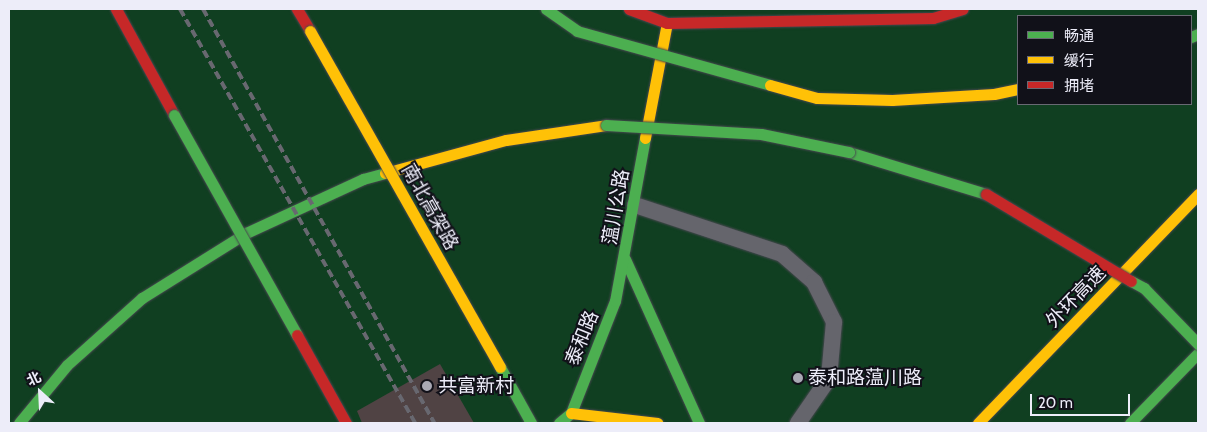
<!DOCTYPE html>
<html>
<head>
<meta charset="utf-8">
<style>
	body { margin:0 }
	#map { position:relative; width:1207px; height:432px; overflow:hidden; background:#2c2b34; font-family:Cabin,"Noto Sans SC",sans-serif }
	div>[style] { position:absolute }
	.green>* { inset:0; background:#103f21 }
	.building>* { inset:0; background:#504344 }
	.roads { filter:drop-shadow(0 0 1px #484850) drop-shadow(0 0 1px #484850) }
	.lane>* { height:16px; margin:-8px; padding:0 8px; transform-origin:8px; border-radius:8px; background:#65656c }
	.fast>* { height:11px; margin:-5.5px; padding:0 5.5px; transform-origin:5.5px; border-radius:5.5px; background:#4caf50 }
	.slow>* { height:11px; margin:-5.5px; padding:0 5.5px; transform-origin:5.5px; border-radius:5.5px; background:#ffc107 }
	.jam>* { height:11px; margin:-5.5px; padding:0 5.5px; transform-origin:5.5px; border-radius:5.5px; background:#c62828 }
	.rail>* { height:4px; margin-top:-2px; transform-origin:0; background:repeating-linear-gradient(90deg,#686870 0 8px,transparent 0 12px) }
	.bridges { filter:drop-shadow(0 0 1px #484850) drop-shadow(0 0 1px #484850) }
	.fast-bridge>* { height:11px; margin:-5.5px; padding:0 5.5px; transform-origin:5.5px; border-radius:5.5px; background:#4caf50 }
	.slow-bridge>* { height:11px; margin:-5.5px; padding:0 5.5px; transform-origin:5.5px; border-radius:5.5px; background:#ffc107 }
	.jam-bridge>* { height:11px; margin:-5.5px; padding:0 5.5px; transform-origin:5.5px; border-radius:5.5px; background:#c62828 }
	.dots>* { width:14px; height:14px; translate:-50% -50%; box-sizing:border-box; border:2px solid #111119; border-radius:50% }
	span { translate:-50% -50%; white-space:nowrap; text-align:center; line-height:1.15; -webkit-text-stroke:4px #111119; paint-order:stroke }
	.street-label { font-size:19px; color:#ededf9 }
	.poi-label { font-size:19px; color:#ededf9 }
	.left { translate:0 -50%; text-align:left }
	.frame { position:absolute; inset:0; border:10px solid #ededf9; pointer-events:none }
	.legend { position:absolute; left:1017px; top:15px; width:175px; height:90px; box-sizing:border-box; background:#111119; border:1px solid #696973; margin:0; padding:6px 9px; list-style:none; font-size:15px; color:#ededf9 }
	.legend li { display:flex; align-items:center; gap:10px; height:25px }
	.legend b { width:25px; border:1px solid #696973 }
	.north { position:absolute; left:15px; top:367px; width:50px; height:50px; -webkit-text-stroke:4px #111119; paint-order:stroke; rotate:335deg; font-size:14px; font-weight:700; line-height:20px; text-align:center; color:#ededf9 }
	.north::after { content:''; display:block; margin:auto; width:18px; height:22px; background:#ededf9; clip-path:polygon(50% 0,100% 100%,50% 72%,0 100%) }
	.scale { position:absolute; left:1030px; top:394px; width:100px; height:22px; box-sizing:border-box; border:2px solid #ededf9; border-top:0; padding-left:6px; font-size:15px; line-height:18px; white-space:nowrap; color:#ededf9; -webkit-text-stroke:4px #111119; paint-order:stroke }
</style>
</head>
<body>
<div id="map">
	<div class="green">
		<i style="clip-path:polygon(evenodd,9px 9px,1198px 9px,1198px 423px,9px 423px,9px 9px,1018px 16px,1191px 16px,1191px 104px,1018px 104px,1018px 16px)"></i>
	</div>
	<div class="building">
		<i style="clip-path:polygon(440px 364px,474px 423px,362px 423px,357px 411px)"></i>
	</div>
	<div class="roads">
		<div class="lane">
			<i style="left:635px;top:205px;width:155px;rotate:18.4deg"></i>
			<i style="left:782px;top:254px;width:43px;rotate:41.2deg"></i>
			<i style="left:814px;top:282px;width:45px;rotate:63.4deg"></i>
			<i style="left:834px;top:322px;width:56px;rotate:95.1deg"></i>
			<i style="left:829px;top:378px;width:55px;rotate:124.6deg"></i>
		</div>
		<div class="fast">
			<i style="left:1191px;top:37px;width:8px;rotate:-23deg"></i>
			<i style="left:849px;top:152px;width:143px;rotate:17deg"></i>
			<i style="left:625px;top:259px;width:180px;rotate:65.7deg"></i>
			<i style="left:19px;top:423px;width:75px;rotate:-50.4deg"></i>
			<i style="left:67px;top:365px;width:101px;rotate:-41.8deg"></i>
			<i style="left:142px;top:298px;width:123px;rotate:-32deg"></i>
			<i style="left:246px;top:233px;width:129px;rotate:-24.8deg"></i>
			<i style="left:363px;top:179px;width:23px;rotate:-15deg"></i>
			<i style="left:559px;top:423px;width:16px;rotate:-40deg"></i>
			<i style="left:571px;top:413px;width:120px;rotate:-68.6deg"></i>
			<i style="left:615px;top:301px;width:166px;rotate:-79.6deg"></i>
			<i style="left:1130px;top:423px;width:98px;rotate:-45.8deg"></i>
		</div>
		<div class="slow">
			<i style="left:645px;top:138px;width:117px;rotate:-79.2deg"></i>
			<i style="left:385px;top:173px;width:125px;rotate:-15.3deg"></i>
			<i style="left:506px;top:140px;width:101px;rotate:-8.5deg"></i>
			<i style="left:571px;top:413px;width:87px;rotate:6.6deg"></i>
			<i style="left:978px;top:423px;width:318px;rotate:-46.1deg"></i>
		</div>
		<div class="jam">
			<i style="left:116px;top:9px;width:121px;rotate:61.3deg"></i>
			<i style="left:297px;top:9px;width:26px;rotate:59deg"></i>
			<i style="left:629px;top:9px;width:40px;rotate:20.2deg"></i>
			<i style="left:667px;top:23px;width:266px;rotate:-1.1deg"></i>
			<i style="left:933px;top:18px;width:31px;rotate:-17deg"></i>
		</div>
	</div>
	<div class="rail">
		<i style="left:180px;top:9px;width:476px;rotate:60.4deg"></i>
		<i style="left:203px;top:9px;width:474px;rotate:60.8deg"></i>
	</div>
	<div class="bridges">
		<div class="fast-bridge">
			<i style="left:546px;top:9px;width:38px;rotate:35deg"></i>
			<i style="left:577px;top:31px;width:200px;rotate:15.6deg"></i>
			<i style="left:174px;top:115px;width:252px;rotate:60.8deg"></i>
			<i style="left:606px;top:125px;width:155px;rotate:3.3deg"></i>
			<i style="left:761px;top:134px;width:90px;rotate:11.6deg"></i>
			<i style="left:1131px;top:281px;width:15px;rotate:28deg"></i>
			<i style="left:1144px;top:288px;width:78px;rotate:46deg"></i>
			<i style="left:500px;top:367px;width:64px;rotate:61deg"></i>
		</div>
		<div class="slow-bridge">
			<i style="left:310px;top:31px;width:386px;rotate:60.5deg"></i>
			<i style="left:770px;top:85px;width:49px;rotate:15.5deg"></i>
			<i style="left:817px;top:98px;width:75px;rotate:1.5deg"></i>
			<i style="left:892px;top:100px;width:102px;rotate:-3.4deg"></i>
			<i style="left:994px;top:94px;width:25px;rotate:-12deg"></i>
		</div>
		<div class="jam-bridge">
			<i style="left:986px;top:194px;width:169px;rotate:31deg"></i>
			<i style="left:297px;top:335px;width:101px;rotate:60.9deg"></i>
		</div>
	</div>
	<div class="dots">
		<i style="left:798px;top:378px;background:#a9a9b4"></i>
		<i style="left:427px;top:386px;background:#a9a9b4"></i>
	</div>
	<div class="street-label">
		<span style="left:430px;top:207px;rotate:61deg">南北高架路</span>
		<span style="left:616px;top:207px;rotate:-80deg">蕰川公路</span>
		<span style="left:1076px;top:297px;rotate:-46deg">外环高速</span>
		<span style="left:582px;top:338px;rotate:-68deg">泰和路</span>
	</div>
	<div class="poi-label">
		<span class="left" style="left:808px;top:378px">泰和路蕰川路</span>
		<span class="left" style="left:438px;top:386px">共富新村</span>
	</div>
	<div class="frame"></div>
	<ul class="legend">
	<li><b style="height:6px;background:#4caf50"></b>畅通</li>
	<li><b style="height:6px;background:#ffc107"></b>缓行</li>
	<li><b style="height:6px;background:#c62828"></b>拥堵</li>
	</ul>
	<div class="north">北</div>
	<div class="scale">20 m</div>
</div>
</body>
</html>
